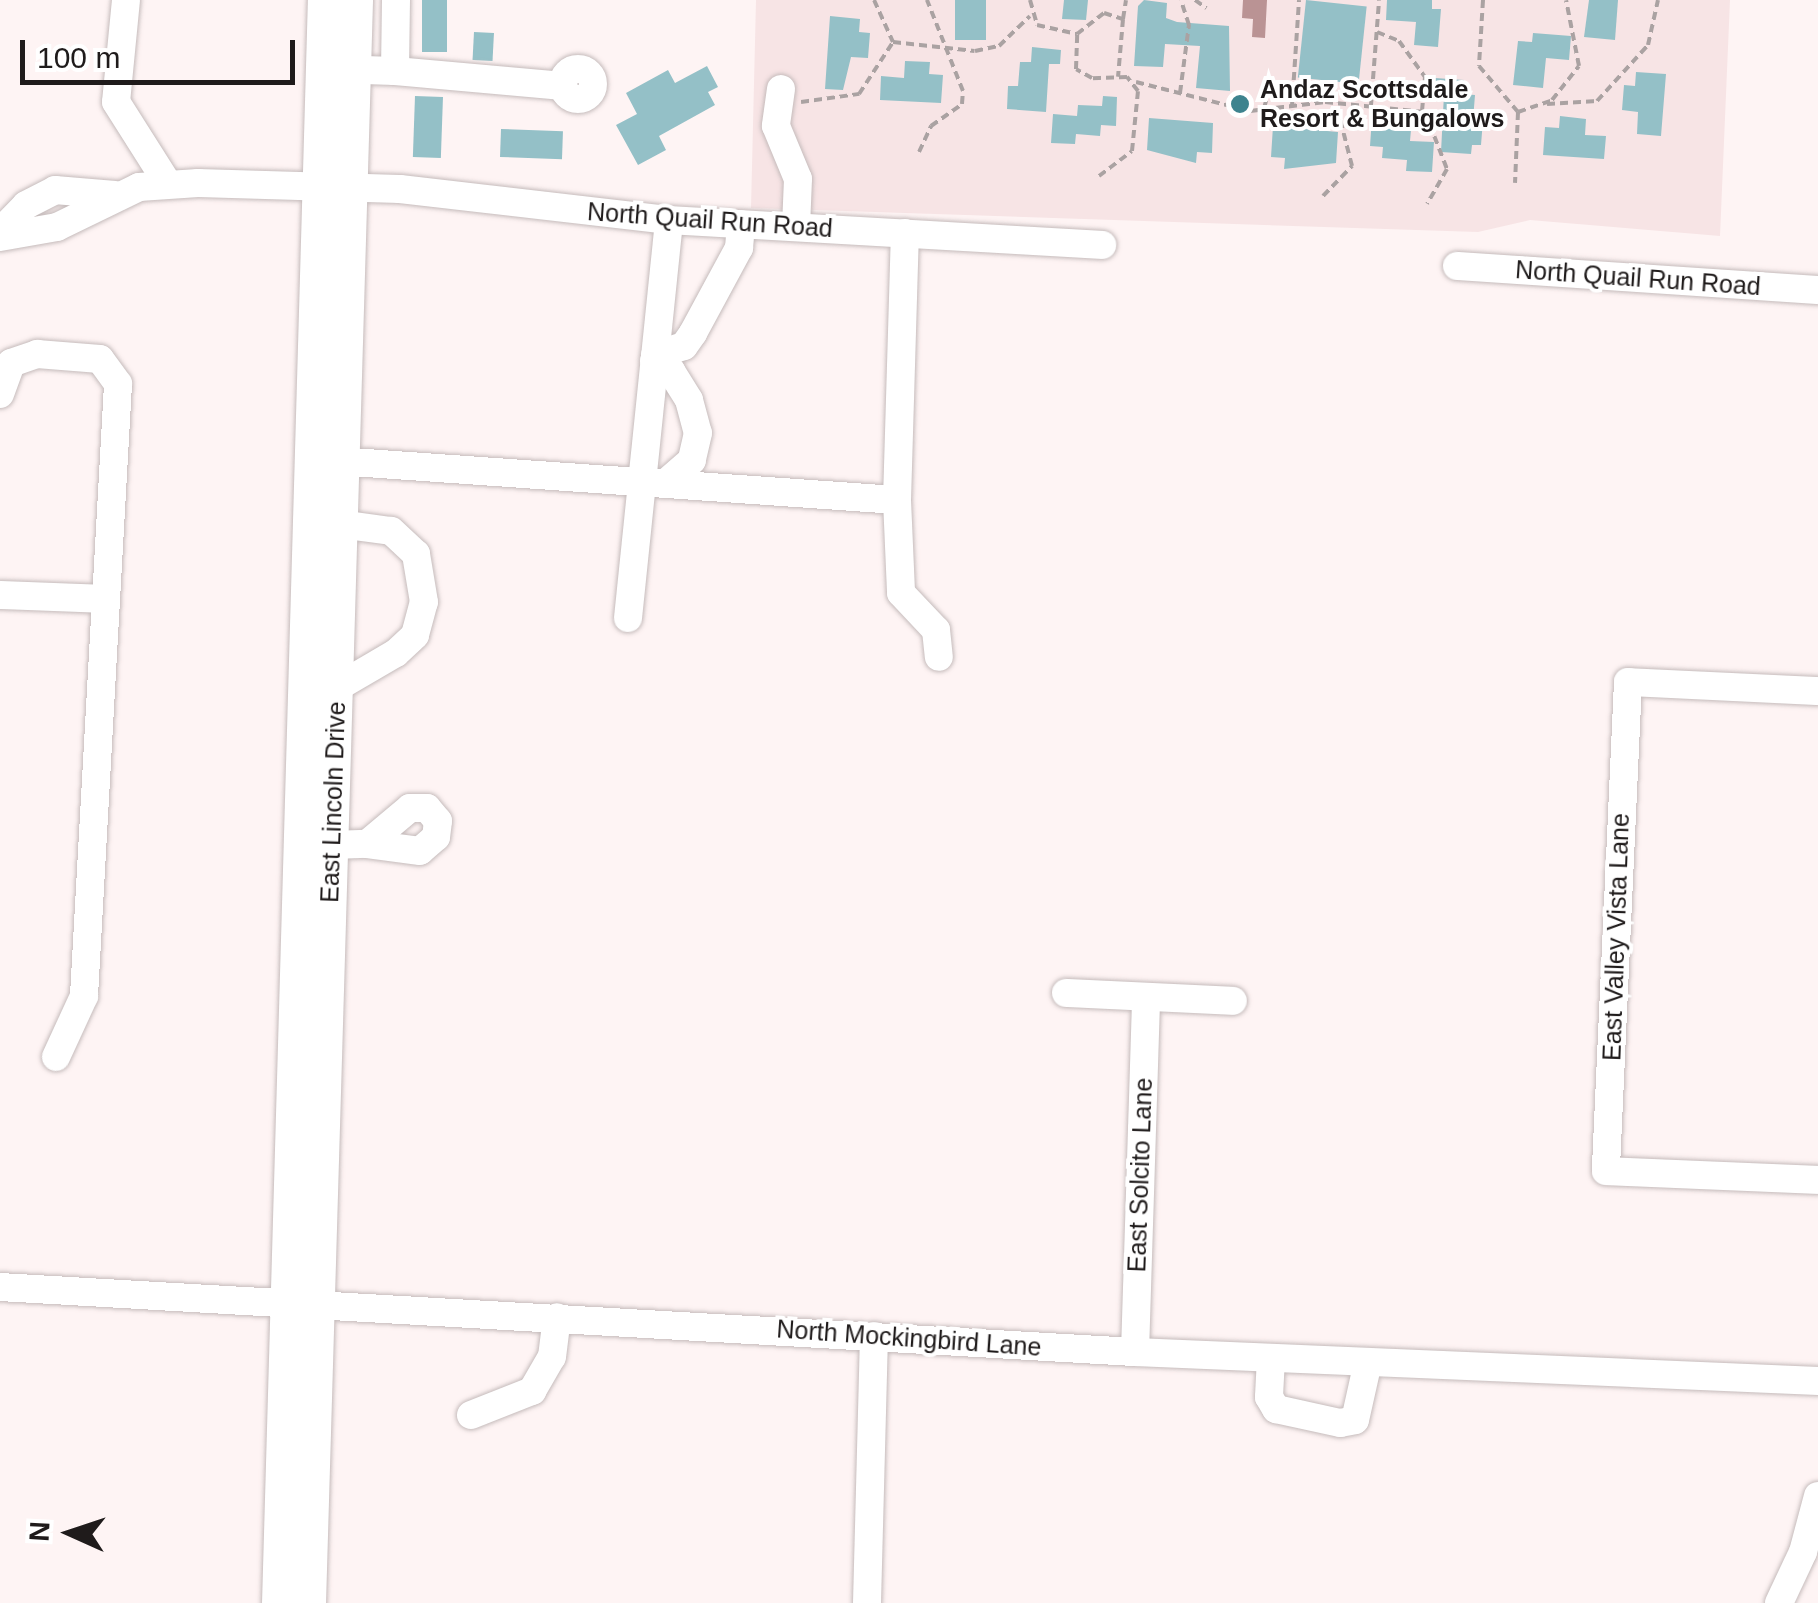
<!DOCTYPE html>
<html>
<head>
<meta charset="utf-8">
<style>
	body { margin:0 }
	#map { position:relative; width:1818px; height:1603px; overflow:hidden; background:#fef4f4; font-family:Helvetica,sans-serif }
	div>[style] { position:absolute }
	.built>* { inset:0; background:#f7e4e5 }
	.water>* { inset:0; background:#ba9394 }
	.building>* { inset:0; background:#94c0c7; transform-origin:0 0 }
	.path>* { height:4px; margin-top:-2px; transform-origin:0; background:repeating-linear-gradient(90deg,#aaa2a2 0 8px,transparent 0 13px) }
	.roads { filter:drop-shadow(0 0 2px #c5bbbb) drop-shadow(0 0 2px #c5bbbb) }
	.minor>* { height:28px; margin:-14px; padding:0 14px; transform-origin:14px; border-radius:14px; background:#fff }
	.minor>.ring { margin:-14px; padding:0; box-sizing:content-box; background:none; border:28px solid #fff; border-radius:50% }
	.major>* { height:35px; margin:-17.5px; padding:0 17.5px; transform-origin:17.5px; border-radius:17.5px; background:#fff }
	.dots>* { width:28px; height:28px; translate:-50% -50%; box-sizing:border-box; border:5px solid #fff; border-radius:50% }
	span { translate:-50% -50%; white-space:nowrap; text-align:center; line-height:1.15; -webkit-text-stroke:8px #fff; paint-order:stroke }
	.poi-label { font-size:25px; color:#1f1b1b; font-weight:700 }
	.left { translate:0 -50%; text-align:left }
	.street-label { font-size:25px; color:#1f1b1b }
	.north { position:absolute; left:20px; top:1483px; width:100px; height:100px; -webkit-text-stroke:8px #fff; paint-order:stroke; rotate:273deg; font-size:28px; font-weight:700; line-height:40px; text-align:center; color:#1f1b1b }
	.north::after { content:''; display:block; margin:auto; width:35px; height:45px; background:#1f1b1b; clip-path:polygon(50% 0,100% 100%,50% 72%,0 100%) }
	.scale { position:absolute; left:20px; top:40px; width:275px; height:45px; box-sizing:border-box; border:5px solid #1f1b1b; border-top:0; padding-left:12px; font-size:30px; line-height:35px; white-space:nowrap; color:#1f1b1b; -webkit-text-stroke:8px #fff; paint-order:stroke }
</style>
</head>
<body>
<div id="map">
	<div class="built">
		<i style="clip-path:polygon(756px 0,1730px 0,1720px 236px,1530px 220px,1478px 232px,751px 208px)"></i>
	</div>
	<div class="water">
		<i style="clip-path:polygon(1243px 0,1267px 0,1265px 38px,1252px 37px,1253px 19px,1242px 18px)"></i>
	</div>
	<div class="building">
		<i style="left:422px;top:0;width:25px;height:52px"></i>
		<i style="left:955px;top:0;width:31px;height:40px"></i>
		<i style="clip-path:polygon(1064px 0,1088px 0,1086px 20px,1062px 19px)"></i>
		<i style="clip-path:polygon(1144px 0,1167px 3px,1166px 18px,1177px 22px,1229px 26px,1230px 91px,1196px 88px,1200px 46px,1165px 44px,1163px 67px,1134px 66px,1138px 6px)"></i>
		<i style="left:1306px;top:0;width:61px;height:78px;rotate:6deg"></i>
		<i style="clip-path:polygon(1387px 0,1432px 0,1432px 9px,1441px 9px,1438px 47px,1414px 45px,1416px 22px,1386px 20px)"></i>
		<i style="clip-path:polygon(1589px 0,1618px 0,1615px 40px,1584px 37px)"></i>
		<i style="clip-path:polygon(830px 16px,860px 19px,859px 32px,870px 33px,868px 58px,851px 57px,843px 90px,825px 89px)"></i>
		<i style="left:474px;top:32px;width:20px;height:28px;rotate:3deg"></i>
		<i style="clip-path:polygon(1533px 33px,1571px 36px,1569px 60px,1546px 58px,1543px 88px,1513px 85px,1518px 41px,1532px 42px)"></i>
		<i style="clip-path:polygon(1032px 47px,1061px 50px,1060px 64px,1049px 64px,1046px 112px,1007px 109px,1008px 86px,1018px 86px,1020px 62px,1031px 62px)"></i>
		<i style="clip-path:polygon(905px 61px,930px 62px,929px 74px,943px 75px,941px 103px,880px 100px,881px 76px,904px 78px)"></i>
		<i style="clip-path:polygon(707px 66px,718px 87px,708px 92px,715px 105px,659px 136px,666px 150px,638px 165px,616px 125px,637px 114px,626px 93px,668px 70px,675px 83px)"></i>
		<i style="clip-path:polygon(1636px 72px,1666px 74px,1661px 136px,1637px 134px,1638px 112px,1622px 110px,1624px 85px,1635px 86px)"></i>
		<i style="clip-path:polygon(1435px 78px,1464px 80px,1463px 94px,1475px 95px,1473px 120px,1483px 120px,1481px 145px,1472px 145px,1471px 154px,1441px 152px,1444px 94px,1434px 93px)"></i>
		<i style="left:415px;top:96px;width:28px;height:61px;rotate:2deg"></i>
		<i style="clip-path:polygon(1103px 96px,1117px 97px,1116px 126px,1101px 125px,1100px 136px,1076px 134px,1075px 144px,1051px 143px,1053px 114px,1077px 116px,1078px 105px,1102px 106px)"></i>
		<i style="clip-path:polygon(1560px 116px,1586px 119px,1585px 135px,1606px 136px,1604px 159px,1543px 155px,1545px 127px,1559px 128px)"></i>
		<i style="clip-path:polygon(1372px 117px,1387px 118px,1387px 128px,1411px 130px,1410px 141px,1434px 142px,1432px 172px,1406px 171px,1407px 160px,1382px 158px,1383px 147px,1370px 146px)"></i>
		<i style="clip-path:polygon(1149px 118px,1213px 123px,1212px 153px,1197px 152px,1196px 163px,1147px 150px)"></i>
		<i style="clip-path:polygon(1273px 126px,1338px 132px,1336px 163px,1284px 169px,1285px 158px,1271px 157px)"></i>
		<i style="left:501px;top:129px;width:62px;height:28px;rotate:2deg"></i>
	</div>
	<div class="path">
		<i style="left:874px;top:0;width:46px;rotate:65.7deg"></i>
		<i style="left:893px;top:42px;width:82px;rotate:6.3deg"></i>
		<i style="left:975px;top:51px;width:25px;rotate:-12deg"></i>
		<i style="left:999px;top:46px;width:43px;rotate:-44.1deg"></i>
		<i style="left:1030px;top:0;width:26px;rotate:74deg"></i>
		<i style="left:1037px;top:25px;width:41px;rotate:12.7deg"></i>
		<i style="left:1195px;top:0;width:14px;rotate:36deg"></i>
		<i style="left:1483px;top:0;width:66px;rotate:93.5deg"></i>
		<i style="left:1479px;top:66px;width:60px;rotate:49.7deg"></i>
		<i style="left:1518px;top:112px;width:71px;rotate:92.4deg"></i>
		<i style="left:1123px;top:19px;width:19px;rotate:-81deg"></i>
		<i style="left:1377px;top:32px;width:24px;rotate:22deg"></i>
		<i style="left:1399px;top:41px;width:44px;rotate:54.2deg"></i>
		<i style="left:1425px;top:77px;width:34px;rotate:95deg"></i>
		<i style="left:1136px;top:82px;width:118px;rotate:14.3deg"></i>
		<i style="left:1250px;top:111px;width:76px;rotate:-6.8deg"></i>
		<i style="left:1325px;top:102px;width:100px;rotate:5.7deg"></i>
		<i style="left:1425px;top:112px;width:61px;rotate:68.9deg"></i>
		<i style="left:1447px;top:169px;width:40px;rotate:119.7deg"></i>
		<i style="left:1180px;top:93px;width:69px;rotate:-82.5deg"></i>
		<i style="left:1189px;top:25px;width:26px;rotate:-108deg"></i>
		<i style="left:801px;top:102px;width:59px;rotate:-7.9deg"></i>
		<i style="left:859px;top:94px;width:62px;rotate:-56.8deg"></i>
		<i style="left:1547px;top:104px;width:50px;rotate:-3.4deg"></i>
		<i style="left:1597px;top:101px;width:76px;rotate:-47.7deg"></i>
		<i style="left:1648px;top:45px;width:46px;rotate:-77.5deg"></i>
		<i style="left:1371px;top:105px;width:105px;rotate:-85.6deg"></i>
		<i style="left:1292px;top:106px;width:106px;rotate:-86.2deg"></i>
		<i style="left:1264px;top:108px;width:29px;rotate:-74deg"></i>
		<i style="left:1518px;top:112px;width:36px;rotate:-19deg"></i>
		<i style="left:1552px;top:100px;width:43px;rotate:-51.5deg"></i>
		<i style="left:1579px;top:66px;width:67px;rotate:-101.1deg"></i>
		<i style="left:919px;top:152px;width:29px;rotate:-65deg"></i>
		<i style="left:931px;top:126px;width:38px;rotate:-35deg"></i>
		<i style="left:962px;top:104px;width:13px;rotate:-86deg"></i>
		<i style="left:963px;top:91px;width:98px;rotate:-111.6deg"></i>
		<i style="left:1099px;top:176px;width:41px;rotate:-37.1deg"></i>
		<i style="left:1132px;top:151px;width:60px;rotate:-84.3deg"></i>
		<i style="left:1138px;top:91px;width:18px;rotate:-128deg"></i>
		<i style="left:1127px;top:77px;width:35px;rotate:178deg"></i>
		<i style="left:1092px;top:78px;width:18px;rotate:-151deg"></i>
		<i style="left:1076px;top:69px;width:35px;rotate:-88deg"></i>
		<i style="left:1077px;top:34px;width:34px;rotate:-38deg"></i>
		<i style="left:1104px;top:13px;width:20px;rotate:18deg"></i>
		<i style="left:1123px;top:19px;width:58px;rotate:94.9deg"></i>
		<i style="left:1323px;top:196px;width:42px;rotate:-46deg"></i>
		<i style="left:1352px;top:166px;width:65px;rotate:-104.3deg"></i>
	</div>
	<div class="roads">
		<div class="minor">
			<i style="left:126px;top:0;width:102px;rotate:95.6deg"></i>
			<i style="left:116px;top:102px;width:97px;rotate:57.6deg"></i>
			<i class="ring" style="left:563px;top:69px;width:2px;height:2px"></i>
			<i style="left:332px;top:69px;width:63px;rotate:1.8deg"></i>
			<i style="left:395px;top:71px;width:71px;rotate:-89.2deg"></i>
			<i style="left:395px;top:71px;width:169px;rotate:5.1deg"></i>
			<i style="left:781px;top:89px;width:37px;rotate:98deg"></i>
			<i style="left:776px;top:126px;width:57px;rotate:67.5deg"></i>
			<i style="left:798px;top:179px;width:48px;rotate:92.4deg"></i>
			<i style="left:0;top:232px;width:37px;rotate:-46deg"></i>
			<i style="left:26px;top:205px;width:33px;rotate:-27deg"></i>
			<i style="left:55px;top:190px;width:60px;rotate:4.8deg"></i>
			<i style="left:0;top:237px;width:58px;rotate:-10deg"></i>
			<i style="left:57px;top:227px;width:91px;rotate:-26deg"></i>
			<i style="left:139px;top:187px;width:59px;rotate:-3.9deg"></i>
			<i style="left:198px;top:183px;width:202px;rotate:1.7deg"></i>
			<i style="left:400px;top:189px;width:271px;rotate:6.6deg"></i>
			<i style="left:669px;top:220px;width:434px;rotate:3.3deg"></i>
			<i style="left:1457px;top:266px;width:362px;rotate:3.8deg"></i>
			<i style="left:655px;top:355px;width:30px;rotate:-17deg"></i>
			<i style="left:684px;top:346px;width:16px;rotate:-55deg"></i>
			<i style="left:693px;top:333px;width:97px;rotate:-61.6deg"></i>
			<i style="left:739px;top:248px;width:24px;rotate:-85deg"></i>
			<i style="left:654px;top:361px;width:20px;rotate:30deg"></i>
			<i style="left:671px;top:371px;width:34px;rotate:58deg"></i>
			<i style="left:689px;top:400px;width:34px;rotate:75deg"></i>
			<i style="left:698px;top:433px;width:28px;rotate:103deg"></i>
			<i style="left:692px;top:460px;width:32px;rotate:139deg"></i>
			<i style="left:0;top:394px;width:33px;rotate:-70deg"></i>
			<i style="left:11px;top:363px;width:28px;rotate:-19deg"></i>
			<i style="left:37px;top:354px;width:63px;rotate:4.5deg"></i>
			<i style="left:100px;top:359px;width:31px;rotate:54deg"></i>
			<i style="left:118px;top:384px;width:613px;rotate:93.18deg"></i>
			<i style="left:84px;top:996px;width:67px;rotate:114.7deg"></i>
			<i style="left:323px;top:460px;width:575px;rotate:3.99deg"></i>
			<i style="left:897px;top:500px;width:93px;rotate:87.5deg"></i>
			<i style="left:901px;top:593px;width:51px;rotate:46.6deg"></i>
			<i style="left:936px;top:630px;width:27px;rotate:84deg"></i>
			<i style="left:897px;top:500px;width:267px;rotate:-88.3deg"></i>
			<i style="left:0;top:595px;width:106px;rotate:2.2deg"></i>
			<i style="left:628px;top:618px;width:400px;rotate:-84.1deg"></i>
			<i style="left:336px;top:688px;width:69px;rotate:-30.3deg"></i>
			<i style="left:396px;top:653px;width:26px;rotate:-43deg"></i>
			<i style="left:415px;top:635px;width:34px;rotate:-75deg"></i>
			<i style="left:424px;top:602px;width:49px;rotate:-99.5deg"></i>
			<i style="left:416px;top:554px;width:34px;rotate:-137deg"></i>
			<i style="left:391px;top:531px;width:51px;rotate:-172.2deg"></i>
			<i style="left:1818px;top:691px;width:190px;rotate:-177.3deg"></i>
			<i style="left:1628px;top:682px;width:489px;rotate:92.6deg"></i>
			<i style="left:1606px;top:1171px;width:212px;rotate:2.4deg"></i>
			<i style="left:332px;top:845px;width:35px;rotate:-2deg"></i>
			<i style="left:367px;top:844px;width:56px;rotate:-39.9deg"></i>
			<i style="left:410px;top:808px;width:17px"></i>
			<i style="left:427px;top:808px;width:17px;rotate:50deg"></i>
			<i style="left:438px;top:821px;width:16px;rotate:97deg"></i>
			<i style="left:436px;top:837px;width:21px;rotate:139deg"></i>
			<i style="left:420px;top:851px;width:53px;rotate:-172.5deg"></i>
			<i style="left:1066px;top:993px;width:167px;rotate:2.7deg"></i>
			<i style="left:0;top:1287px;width:1137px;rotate:3.28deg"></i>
			<i style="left:1135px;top:1352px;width:684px;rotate:2.43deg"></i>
			<i style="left:1135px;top:1352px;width:354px;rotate:-88.2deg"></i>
			<i style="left:1271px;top:1358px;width:39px;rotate:93deg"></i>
			<i style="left:1269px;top:1397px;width:14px;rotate:60deg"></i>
			<i style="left:1276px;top:1409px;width:66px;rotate:12.3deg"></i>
			<i style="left:1340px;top:1423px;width:15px;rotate:-11deg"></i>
			<i style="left:1355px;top:1420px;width:59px;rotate:-77.4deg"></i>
			<i style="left:471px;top:1415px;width:66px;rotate:-21.5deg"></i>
			<i style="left:532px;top:1391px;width:39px;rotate:-60deg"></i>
			<i style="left:552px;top:1357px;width:40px;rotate:-82.9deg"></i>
			<i style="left:867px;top:1603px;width:267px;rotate:-88.5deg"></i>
			<i style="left:1779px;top:1603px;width:56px;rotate:-64.8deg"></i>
			<i style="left:1803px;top:1552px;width:58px;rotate:-75deg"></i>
		</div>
		<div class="major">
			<i style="left:279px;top:1603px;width:1604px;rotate:-88.36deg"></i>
			<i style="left:308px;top:1603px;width:1604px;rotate:-88.32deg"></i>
		</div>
	</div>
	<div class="dots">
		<i style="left:1240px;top:104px;background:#3d838e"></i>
	</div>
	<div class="poi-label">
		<span class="left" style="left:1260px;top:104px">Andaz Scottsdale<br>Resort &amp; Bungalows</span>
	</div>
	<div class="street-label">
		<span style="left:710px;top:220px;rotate:4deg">North Quail Run Road</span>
		<span style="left:1638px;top:278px;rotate:4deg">North Quail Run Road</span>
		<span style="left:333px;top:802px;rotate:-88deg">East Lincoln Drive</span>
		<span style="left:1616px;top:937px;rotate:-88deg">East Valley Vista Lane</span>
		<span style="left:1140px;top:1175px;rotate:-88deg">East Solcito Lane</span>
		<span style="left:909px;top:1338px;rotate:4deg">North Mockingbird Lane</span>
	</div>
	<div class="north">N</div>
	<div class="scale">100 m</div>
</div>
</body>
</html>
